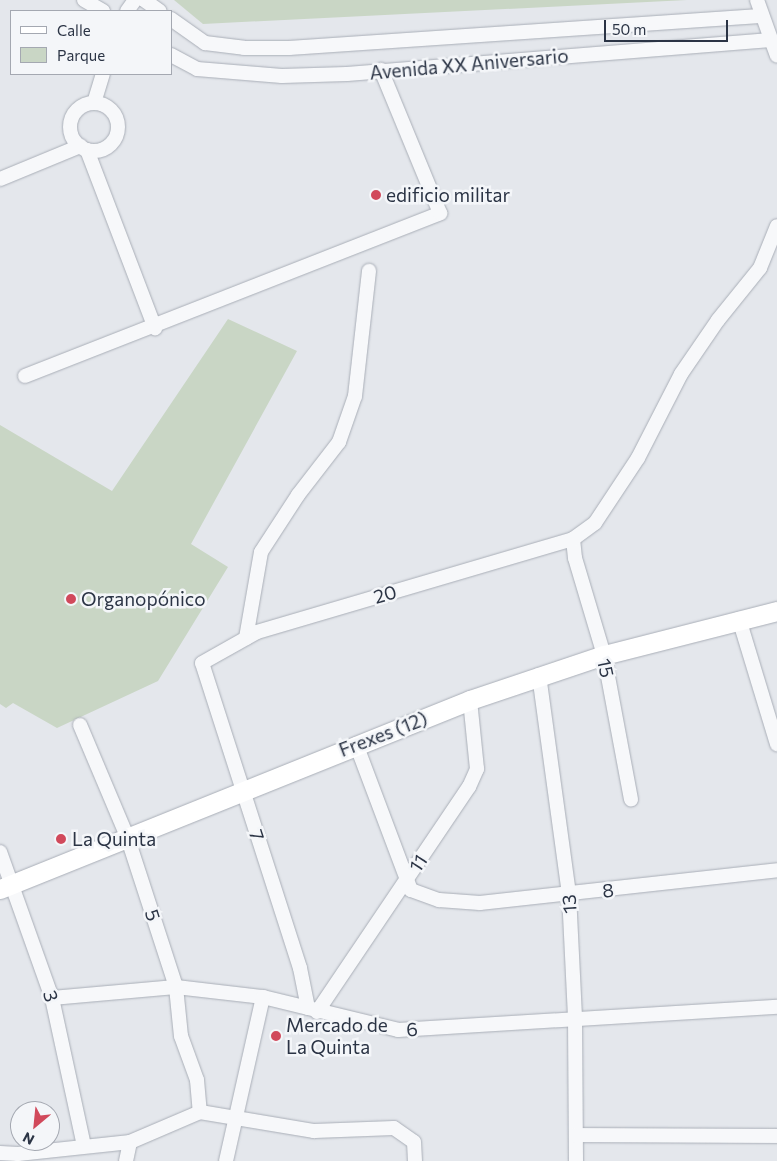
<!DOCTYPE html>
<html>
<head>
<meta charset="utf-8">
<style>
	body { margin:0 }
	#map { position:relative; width:777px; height:1161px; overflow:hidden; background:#e4e7ec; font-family:Commissioner,sans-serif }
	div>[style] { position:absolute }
	.green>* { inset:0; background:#c9d6c5 }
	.roads { filter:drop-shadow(0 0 1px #a9aeb7) drop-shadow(0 0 1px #a9aeb7) }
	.minor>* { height:14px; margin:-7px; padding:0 7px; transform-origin:7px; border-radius:7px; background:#f7f8fa }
	.minor>.ring { margin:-7px; padding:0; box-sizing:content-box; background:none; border:14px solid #f7f8fa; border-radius:50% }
	.secondary>* { height:19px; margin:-9.5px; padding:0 9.5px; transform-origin:9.5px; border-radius:9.5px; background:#fff }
	.dots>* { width:14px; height:14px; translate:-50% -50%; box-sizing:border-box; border:2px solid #f4f6f9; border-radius:50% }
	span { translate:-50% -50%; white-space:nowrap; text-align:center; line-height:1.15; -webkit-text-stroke:5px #f4f6f9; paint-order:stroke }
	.street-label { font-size:19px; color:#2b3445 }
	.poi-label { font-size:19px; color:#2b3445 }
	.left { translate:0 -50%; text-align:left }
	.legend { position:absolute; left:10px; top:10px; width:162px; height:65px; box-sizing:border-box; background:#f4f6f9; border:1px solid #a4a8b1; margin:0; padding:6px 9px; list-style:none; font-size:15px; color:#2b3445 }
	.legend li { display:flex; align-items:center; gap:10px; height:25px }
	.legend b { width:25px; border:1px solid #a4a8b1 }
	.north { position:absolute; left:10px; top:1101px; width:50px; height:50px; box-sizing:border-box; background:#f4f6f9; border:1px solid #a4a8b1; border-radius:50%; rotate:208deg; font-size:14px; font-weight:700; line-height:20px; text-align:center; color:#2b3445 }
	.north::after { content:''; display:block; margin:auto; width:18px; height:22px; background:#d1495b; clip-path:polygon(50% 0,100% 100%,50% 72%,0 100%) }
	.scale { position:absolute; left:604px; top:20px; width:124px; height:22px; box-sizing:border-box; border:2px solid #2b3445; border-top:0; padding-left:6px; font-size:15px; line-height:18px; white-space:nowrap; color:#2b3445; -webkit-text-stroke:4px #f4f6f9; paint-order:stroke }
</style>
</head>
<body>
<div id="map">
	<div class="green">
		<i style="clip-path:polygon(174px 0,687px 0,203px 24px)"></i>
		<i style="clip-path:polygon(228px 319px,297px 351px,191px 544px,228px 567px,158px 681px,57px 728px,13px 703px,6px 708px,0 704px,0 425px,112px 491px)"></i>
	</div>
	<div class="roads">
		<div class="minor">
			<i style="left:84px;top:0;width:22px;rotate:30deg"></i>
			<i style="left:144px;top:0;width:19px;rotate:35deg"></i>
			<i style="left:757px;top:0;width:59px;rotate:70.3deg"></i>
			<i style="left:127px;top:11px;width:14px;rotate:-54deg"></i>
			<i style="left:171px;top:19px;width:42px;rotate:35.2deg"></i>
			<i style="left:205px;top:43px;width:39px;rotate:7deg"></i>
			<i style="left:244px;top:48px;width:45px"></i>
			<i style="left:289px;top:48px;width:472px;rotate:-3.9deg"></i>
			<i style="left:171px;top:55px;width:30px;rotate:28deg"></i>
			<i style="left:197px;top:69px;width:85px;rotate:4.7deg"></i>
			<i style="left:282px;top:76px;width:65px;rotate:-1.8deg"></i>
			<i style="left:347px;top:74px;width:425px;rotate:-4.6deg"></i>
			<i style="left:94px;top:103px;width:30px;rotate:-73deg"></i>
			<i class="ring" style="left:70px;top:103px;width:34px;height:34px"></i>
			<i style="left:87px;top:150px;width:191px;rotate:69.1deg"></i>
			<i style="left:0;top:179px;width:87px;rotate:-22.4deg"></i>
			<i style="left:25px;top:376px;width:446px;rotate:-21.4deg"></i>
			<i style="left:440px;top:213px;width:155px;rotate:-112.4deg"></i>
			<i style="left:573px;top:539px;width:19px;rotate:84deg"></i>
			<i style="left:575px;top:558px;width:101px;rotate:73.4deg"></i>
			<i style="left:604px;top:655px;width:147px;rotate:79.4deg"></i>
			<i style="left:739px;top:619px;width:131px;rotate:73.1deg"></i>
			<i style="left:246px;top:638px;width:87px;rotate:-80.1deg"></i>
			<i style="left:261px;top:552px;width:68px;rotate:-57deg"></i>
			<i style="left:298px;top:495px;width:67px;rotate:-52.3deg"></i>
			<i style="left:339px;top:442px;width:49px;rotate:-70.8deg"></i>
			<i style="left:355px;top:396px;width:126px;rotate:-83.6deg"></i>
			<i style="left:539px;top:675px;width:221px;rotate:82.2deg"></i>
			<i style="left:569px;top:894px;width:124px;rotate:87.2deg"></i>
			<i style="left:575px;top:1018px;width:143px;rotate:89.6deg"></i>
			<i style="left:80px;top:725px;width:121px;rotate:67.1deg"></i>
			<i style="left:127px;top:836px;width:159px;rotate:72deg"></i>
			<i style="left:176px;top:987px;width:49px;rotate:84.2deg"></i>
			<i style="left:181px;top:1036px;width:47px;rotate:70deg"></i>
			<i style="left:197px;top:1080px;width:32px;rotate:85deg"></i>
			<i style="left:356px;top:744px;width:156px;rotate:69.4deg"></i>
			<i style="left:411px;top:890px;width:30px;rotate:20deg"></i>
			<i style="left:439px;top:900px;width:41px;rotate:4.2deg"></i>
			<i style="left:480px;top:903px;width:299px;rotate:-6.3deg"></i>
			<i style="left:0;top:852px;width:155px;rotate:70.4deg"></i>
			<i style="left:52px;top:998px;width:151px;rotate:77.8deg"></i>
			<i style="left:52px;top:998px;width:124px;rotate:-5.1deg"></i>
			<i style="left:176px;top:987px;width:88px;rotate:6.6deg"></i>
			<i style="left:263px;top:997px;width:139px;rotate:13.7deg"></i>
			<i style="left:398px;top:1030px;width:380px;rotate:-3.5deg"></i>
			<i style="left:308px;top:1008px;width:41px;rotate:-101.3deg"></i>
			<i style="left:300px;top:968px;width:320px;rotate:-107.8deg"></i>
			<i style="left:202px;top:663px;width:63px;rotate:-29.4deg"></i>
			<i style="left:257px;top:632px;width:329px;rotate:-16.4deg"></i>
			<i style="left:573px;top:539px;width:27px;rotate:-36deg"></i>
			<i style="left:595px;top:523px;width:78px;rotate:-56.5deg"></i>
			<i style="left:638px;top:458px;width:94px;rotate:-62.9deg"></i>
			<i style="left:681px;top:374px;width:65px;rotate:-55.6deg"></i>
			<i style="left:718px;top:320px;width:67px;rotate:-51.1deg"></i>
			<i style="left:760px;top:268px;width:45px;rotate:-68deg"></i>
			<i style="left:317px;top:1012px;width:272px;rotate:-56deg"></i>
			<i style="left:469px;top:787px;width:20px;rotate:-66deg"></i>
			<i style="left:477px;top:769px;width:69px;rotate:-95.8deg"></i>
			<i style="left:576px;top:1135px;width:201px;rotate:0.3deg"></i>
			<i style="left:0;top:1153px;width:18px;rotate:3deg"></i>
			<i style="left:18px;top:1154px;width:113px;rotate:-6.1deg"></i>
			<i style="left:130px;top:1142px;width:76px;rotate:-23.2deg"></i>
			<i style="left:200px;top:1112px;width:116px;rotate:9.5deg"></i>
			<i style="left:314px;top:1131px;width:80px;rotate:-2.1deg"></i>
			<i style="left:394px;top:1128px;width:24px;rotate:35deg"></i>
			<i style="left:414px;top:1142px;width:19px;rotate:87deg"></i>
			<i style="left:126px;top:1161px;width:19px;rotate:-78deg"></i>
			<i style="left:226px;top:1161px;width:168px;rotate:-77.3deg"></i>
		</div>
		<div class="secondary">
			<i style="left:0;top:889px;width:507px;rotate:-21.91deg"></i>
			<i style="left:470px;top:700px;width:141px;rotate:-18.6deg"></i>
			<i style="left:604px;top:655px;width:179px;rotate:-14.3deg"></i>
		</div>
	</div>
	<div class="dots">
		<i style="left:376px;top:195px;background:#d1495b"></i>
		<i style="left:71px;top:599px;background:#d1495b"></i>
		<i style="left:61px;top:839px;background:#d1495b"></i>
		<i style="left:276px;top:1036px;background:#d1495b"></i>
	</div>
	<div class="street-label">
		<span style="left:469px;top:64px;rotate:-5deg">Avenida XX Aniversario</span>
		<span style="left:385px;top:594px;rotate:-16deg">20</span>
		<span style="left:606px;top:668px;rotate:78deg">15</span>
		<span style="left:383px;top:734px;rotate:-21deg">Frexes (12)</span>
		<span style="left:257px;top:835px;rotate:72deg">7</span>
		<span style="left:418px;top:863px;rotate:-56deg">11</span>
		<span style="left:608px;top:890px;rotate:-6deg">8</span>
		<span style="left:569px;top:904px;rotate:-94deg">13</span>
		<span style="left:153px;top:915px;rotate:72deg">5</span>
		<span style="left:51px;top:996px;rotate:74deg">3</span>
		<span style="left:412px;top:1029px;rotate:-4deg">6</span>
	</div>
	<div class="poi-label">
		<span class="left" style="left:386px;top:195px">edificio militar</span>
		<span class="left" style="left:81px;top:599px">Organopónico</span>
		<span class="left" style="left:72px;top:839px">La Quinta</span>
		<span class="left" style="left:286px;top:1036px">Mercado de<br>La Quinta</span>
	</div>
	<ul class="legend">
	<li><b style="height:6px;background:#fff"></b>Calle</li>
	<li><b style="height:14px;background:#c9d6c5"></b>Parque</li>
	</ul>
	<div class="north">N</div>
	<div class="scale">50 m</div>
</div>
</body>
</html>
